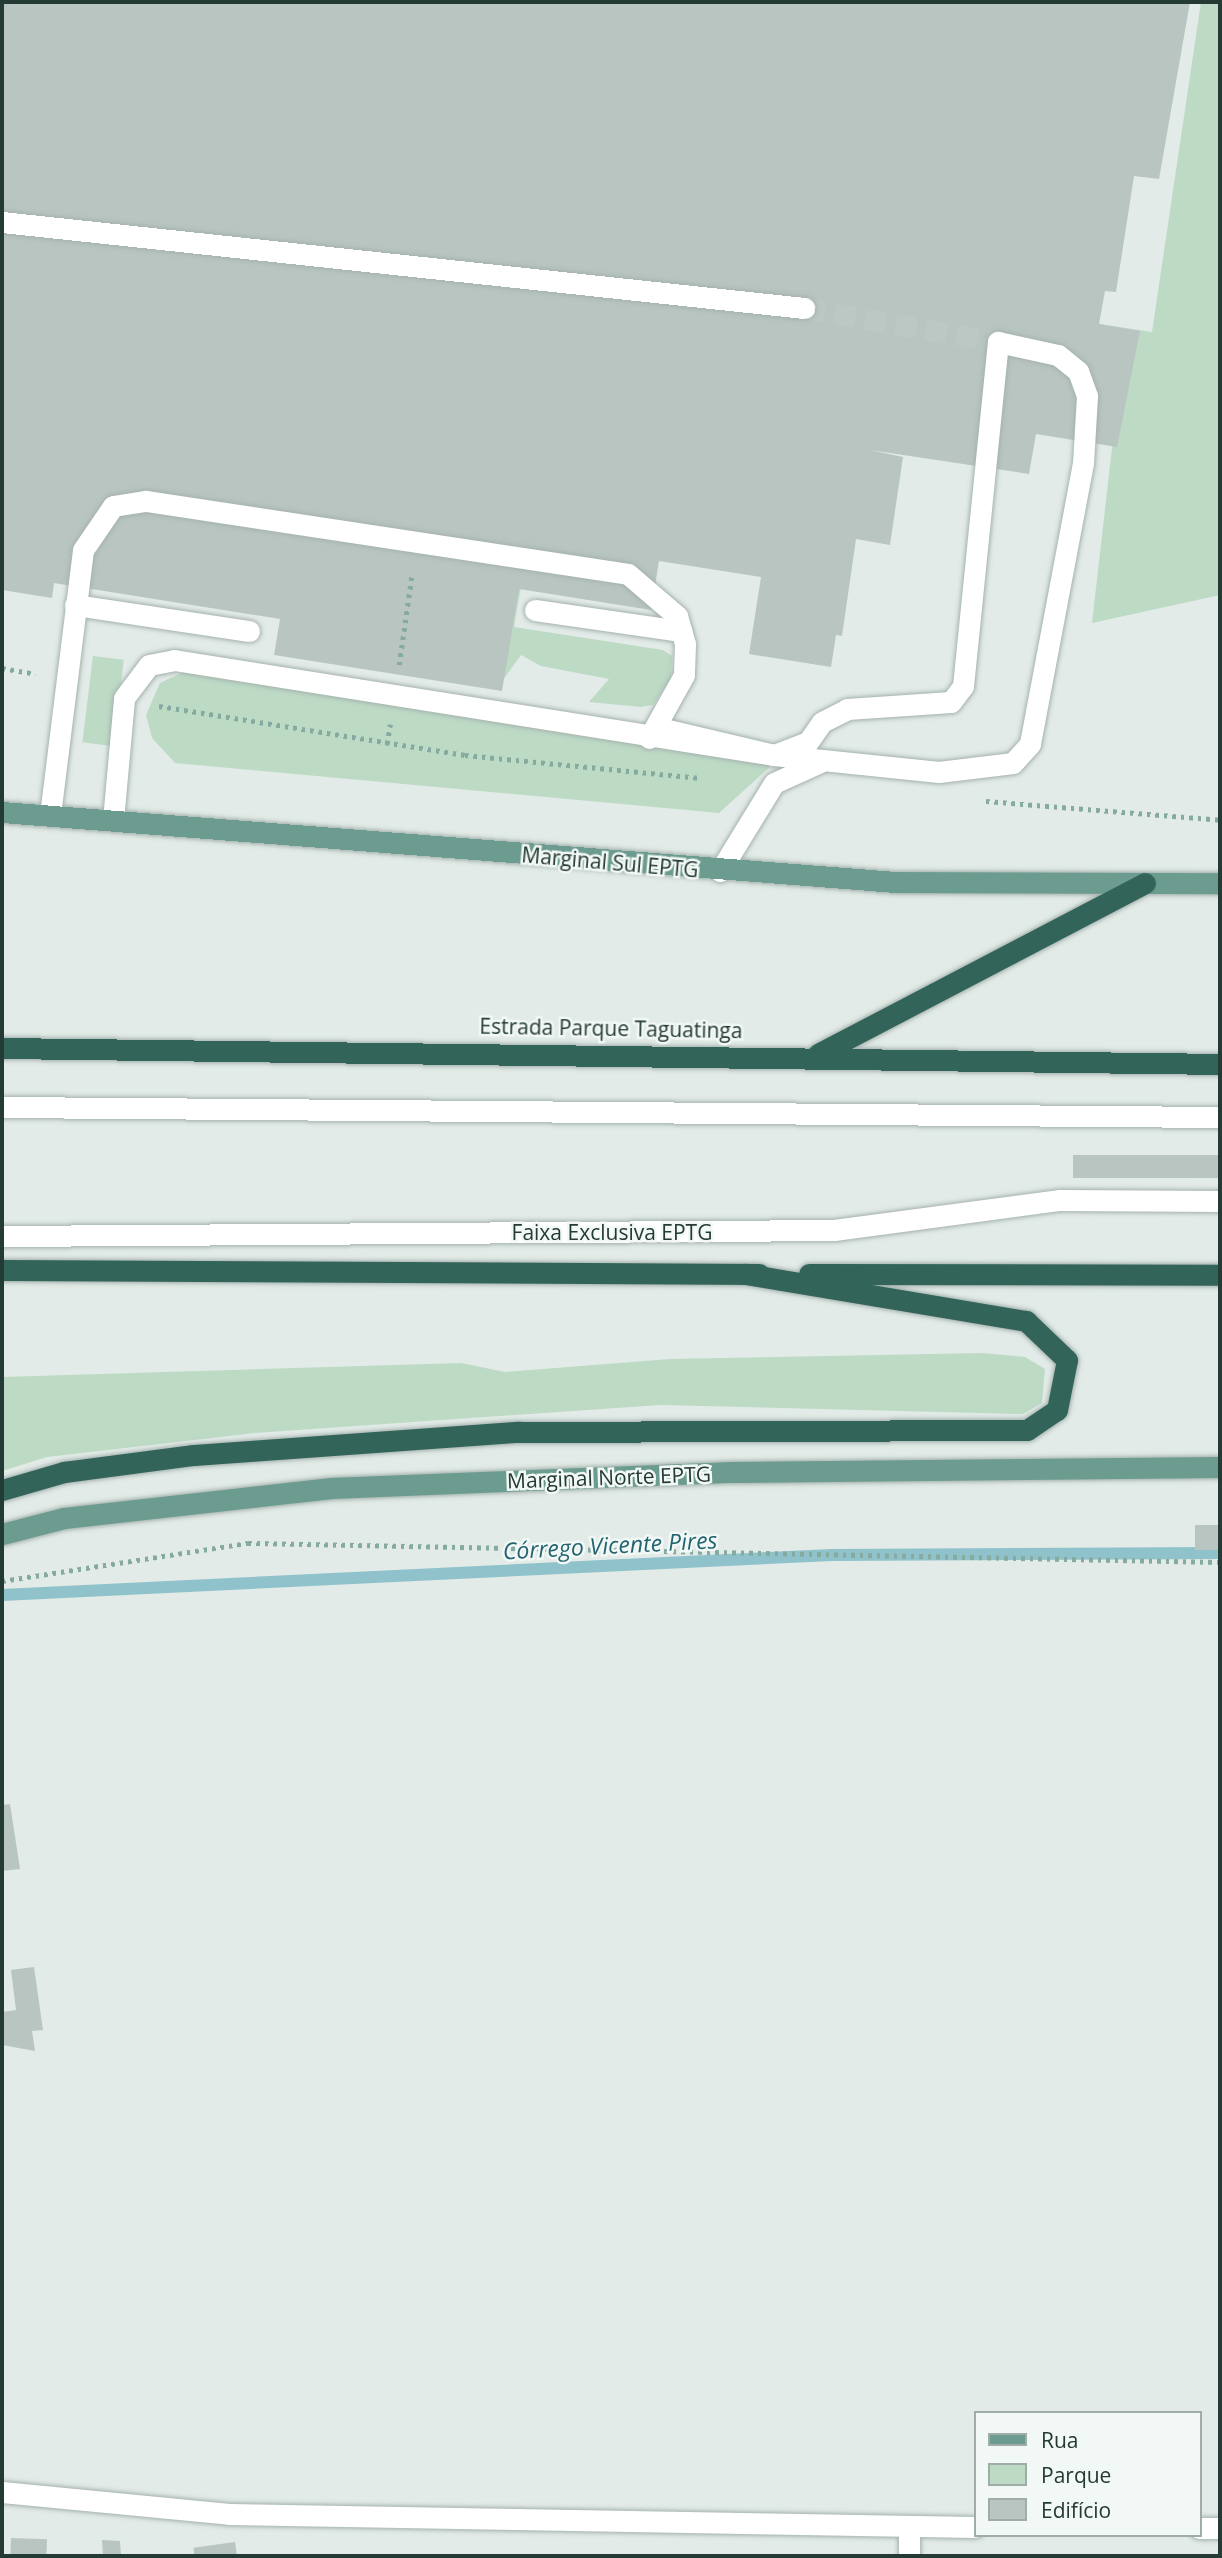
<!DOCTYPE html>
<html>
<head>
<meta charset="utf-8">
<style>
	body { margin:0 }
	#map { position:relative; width:1222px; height:2558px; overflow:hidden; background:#e2ebe7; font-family:"Open Sans",sans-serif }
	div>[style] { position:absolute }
	.green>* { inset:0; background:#bddac5; transform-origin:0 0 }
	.stream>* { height:12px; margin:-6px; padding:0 6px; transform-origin:6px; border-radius:6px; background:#8fc2cb }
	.building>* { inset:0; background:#b8c5c0; transform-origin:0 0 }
	.minor-tunnel>* { height:21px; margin-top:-10.5px; transform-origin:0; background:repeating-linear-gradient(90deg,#bcc8c3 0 21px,transparent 0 31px) }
	.path>* { height:4.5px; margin-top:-2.25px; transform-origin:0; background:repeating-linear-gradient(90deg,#85aba0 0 3.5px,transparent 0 8.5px) }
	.roads { filter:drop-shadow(0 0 2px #a5b2ae) drop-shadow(0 0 2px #a5b2ae) }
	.minor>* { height:21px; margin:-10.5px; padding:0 10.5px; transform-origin:10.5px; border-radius:10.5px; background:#fff }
	.major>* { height:21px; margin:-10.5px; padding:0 10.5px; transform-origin:10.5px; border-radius:10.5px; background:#6b9c8f }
	.highway>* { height:21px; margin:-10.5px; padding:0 10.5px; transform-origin:10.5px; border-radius:10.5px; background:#326459 }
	span { translate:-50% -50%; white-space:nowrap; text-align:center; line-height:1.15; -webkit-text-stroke:5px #f2f8f5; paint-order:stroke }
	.street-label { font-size:21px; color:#243a34 }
	.water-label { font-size:23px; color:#236470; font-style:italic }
	.frame { position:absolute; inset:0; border:4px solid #243a34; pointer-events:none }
	.legend { position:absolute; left:974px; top:2411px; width:228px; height:126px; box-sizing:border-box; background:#f2f8f5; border:2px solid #a0aca8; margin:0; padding:9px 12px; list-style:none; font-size:21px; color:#243a34 }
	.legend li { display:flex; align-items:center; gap:14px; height:35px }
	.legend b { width:35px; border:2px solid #a0aca8 }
</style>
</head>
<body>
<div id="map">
	<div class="green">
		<i style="clip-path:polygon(1201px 2px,1220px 2px,1220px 595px,1092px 623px,1119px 387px,1093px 323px,1152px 332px)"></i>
		<i style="clip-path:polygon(420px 568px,521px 587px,514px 627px,663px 650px,672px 656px,671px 678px,653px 705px,641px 707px,589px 702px,609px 679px,541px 666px,521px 655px,503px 680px)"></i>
		<i style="left:93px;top:656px;width:31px;height:87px;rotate:7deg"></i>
		<i style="clip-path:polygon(186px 671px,772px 765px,719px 813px,175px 763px,152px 738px,146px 715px,160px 683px)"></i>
		<i style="clip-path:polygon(983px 1353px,1025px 1357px,1045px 1369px,1042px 1403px,1023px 1414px,660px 1405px,255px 1433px,47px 1457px,2px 1471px,2px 1377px,461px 1363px,505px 1372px,670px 1359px)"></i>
	</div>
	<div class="stream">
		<i style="left:2px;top:1595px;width:831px;rotate:-2.76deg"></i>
		<i style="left:832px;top:1555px;width:388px;rotate:-0.3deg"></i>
	</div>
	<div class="building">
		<i style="clip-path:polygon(2px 2px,1190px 2px,1159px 179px,1134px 176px,1116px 292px,1105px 291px,1099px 324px,1140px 331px,1117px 447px,1036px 434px,1029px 474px,870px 450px,903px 457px,890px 545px,856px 539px,842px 636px,836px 635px,831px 667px,749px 654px,761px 577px,659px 561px,651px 610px,519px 589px,502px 691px,274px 655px,280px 619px,54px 583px,52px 598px,2px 590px)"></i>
		<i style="left:1073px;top:1155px;width:147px;height:23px"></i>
		<i style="left:1195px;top:1525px;width:25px;height:25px"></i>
		<i style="clip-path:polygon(10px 1804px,20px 1869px,2px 1871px,2px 1805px)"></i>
		<i style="clip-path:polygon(34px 1967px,43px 2030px,32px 2031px,35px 2051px,2px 2045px,2px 2012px,16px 2010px,11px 1970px)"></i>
		<i style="left:11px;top:2538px;width:36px;height:18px;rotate:2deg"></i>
		<i style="clip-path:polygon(102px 2540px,120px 2541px,121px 2556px,103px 2556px)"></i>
		<i style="left:235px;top:2542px;width:14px;height:42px;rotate:82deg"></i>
	</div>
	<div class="minor-tunnel">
		<i style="left:804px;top:308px;width:197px;rotate:9.9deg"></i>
	</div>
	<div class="path">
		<i style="left:399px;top:665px;width:92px;rotate:-81.9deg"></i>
		<i style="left:2px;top:668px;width:34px;rotate:10deg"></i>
		<i style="left:159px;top:706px;width:310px;rotate:9.1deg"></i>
		<i style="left:465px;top:755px;width:234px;rotate:5.6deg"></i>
		<i style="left:387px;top:744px;width:20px;rotate:-81deg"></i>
		<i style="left:986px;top:801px;width:235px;rotate:4.6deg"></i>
		<i style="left:2px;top:1581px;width:249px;rotate:-8.8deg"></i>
		<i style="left:248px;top:1543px;width:972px;rotate:1.12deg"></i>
	</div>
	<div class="roads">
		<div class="minor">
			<i style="left:2px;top:222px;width:807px;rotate:6.12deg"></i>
			<i style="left:998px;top:342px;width:61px;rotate:12.2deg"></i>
			<i style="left:1058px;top:355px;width:26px;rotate:39deg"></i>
			<i style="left:1078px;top:371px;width:27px;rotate:70deg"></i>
			<i style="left:1087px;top:396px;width:67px;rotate:93.4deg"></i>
			<i style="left:1083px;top:463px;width:286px;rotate:100.7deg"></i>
			<i style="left:1030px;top:744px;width:25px;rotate:132deg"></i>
			<i style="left:1013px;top:763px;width:75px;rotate:173.1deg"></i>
			<i style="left:939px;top:772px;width:166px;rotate:-174.1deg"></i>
			<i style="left:774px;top:755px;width:36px;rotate:-21deg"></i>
			<i style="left:808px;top:742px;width:24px;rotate:-55deg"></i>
			<i style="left:822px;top:722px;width:28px;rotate:-27deg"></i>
			<i style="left:847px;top:709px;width:104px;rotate:-3.9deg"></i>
			<i style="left:951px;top:702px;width:20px;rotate:-53deg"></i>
			<i style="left:963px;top:686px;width:346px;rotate:-84.2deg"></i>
			<i style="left:75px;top:605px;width:176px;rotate:8.5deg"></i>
			<i style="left:535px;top:610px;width:148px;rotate:8.2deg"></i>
			<i style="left:50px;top:815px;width:267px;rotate:-82.9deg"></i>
			<i style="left:83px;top:550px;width:53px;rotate:-55.7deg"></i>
			<i style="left:113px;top:506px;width:33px;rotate:-9deg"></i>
			<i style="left:146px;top:501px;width:487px;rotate:8.6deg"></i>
			<i style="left:628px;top:574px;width:65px;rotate:40.6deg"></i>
			<i style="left:677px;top:616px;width:29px;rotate:74deg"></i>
			<i style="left:685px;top:644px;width:31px;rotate:92deg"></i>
			<i style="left:684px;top:675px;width:72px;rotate:119.1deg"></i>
			<i style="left:113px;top:820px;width:122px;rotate:-84.8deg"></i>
			<i style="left:124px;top:698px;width:41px;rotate:-52.9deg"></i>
			<i style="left:149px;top:665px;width:25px;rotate:-11deg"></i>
			<i style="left:174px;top:660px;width:607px;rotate:9deg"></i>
			<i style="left:774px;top:755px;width:121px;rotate:-166.7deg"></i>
			<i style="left:720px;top:871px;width:103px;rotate:-58.5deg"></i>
			<i style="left:774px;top:783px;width:51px;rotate:-24.5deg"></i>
			<i style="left:2px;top:1107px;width:1218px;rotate:0.47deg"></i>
			<i style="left:2px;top:1236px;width:832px;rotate:-0.41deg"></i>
			<i style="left:834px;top:1230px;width:228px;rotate:-7.6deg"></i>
			<i style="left:1060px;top:1200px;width:160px;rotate:0.4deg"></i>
			<i style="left:2px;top:2492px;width:228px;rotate:5.5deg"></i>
			<i style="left:229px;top:2514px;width:746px;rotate:1deg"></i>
			<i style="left:909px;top:2527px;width:29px;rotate:90deg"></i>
			<i style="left:1199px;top:2528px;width:21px"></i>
		</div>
		<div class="major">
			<i style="left:2px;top:812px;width:896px;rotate:4.48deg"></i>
			<i style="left:895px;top:882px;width:325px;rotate:0.2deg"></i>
			<i style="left:2px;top:1534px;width:64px;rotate:-14.5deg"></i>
			<i style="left:64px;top:1518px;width:269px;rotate:-6.4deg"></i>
			<i style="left:331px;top:1488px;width:402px;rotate:-2.3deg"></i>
			<i style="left:733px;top:1472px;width:487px;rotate:-0.6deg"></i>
		</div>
		<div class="highway">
			<i style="left:2px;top:1048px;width:1218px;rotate:0.75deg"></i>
			<i style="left:818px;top:1054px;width:369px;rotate:-27.6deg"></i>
			<i style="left:2px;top:1270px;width:757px;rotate:0.3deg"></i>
			<i style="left:809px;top:1274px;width:411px;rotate:0.1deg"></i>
			<i style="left:2px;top:1490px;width:65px;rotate:-16.2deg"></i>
			<i style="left:64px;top:1472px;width:131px;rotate:-7.5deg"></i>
			<i style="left:194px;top:1455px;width:325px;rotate:-4.1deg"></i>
			<i style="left:518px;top:1432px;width:509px;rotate:-0.23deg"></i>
			<i style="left:1027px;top:1430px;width:36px;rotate:-34deg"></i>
			<i style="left:1057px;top:1410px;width:51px;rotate:-78.7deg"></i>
			<i style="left:1067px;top:1360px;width:57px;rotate:-136.4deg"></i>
			<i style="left:1026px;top:1321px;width:285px;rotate:-170.5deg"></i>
		</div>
	</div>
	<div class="street-label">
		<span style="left:610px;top:862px;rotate:5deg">Marginal Sul EPTG</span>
		<span style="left:611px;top:1028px;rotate:1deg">Estrada Parque Taguatinga</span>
		<span style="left:612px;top:1232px">Faixa Exclusiva EPTG</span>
		<span style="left:609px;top:1477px;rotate:-2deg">Marginal Norte EPTG</span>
	</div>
	<div class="water-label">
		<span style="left:610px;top:1545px;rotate:-3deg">Córrego Vicente Pires</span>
	</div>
	<div class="frame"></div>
	<ul class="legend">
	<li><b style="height:9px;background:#6b9c8f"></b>Rua</li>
	<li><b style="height:19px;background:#bddac5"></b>Parque</li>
	<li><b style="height:19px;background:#b8c5c0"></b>Edifício</li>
	</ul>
</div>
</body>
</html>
